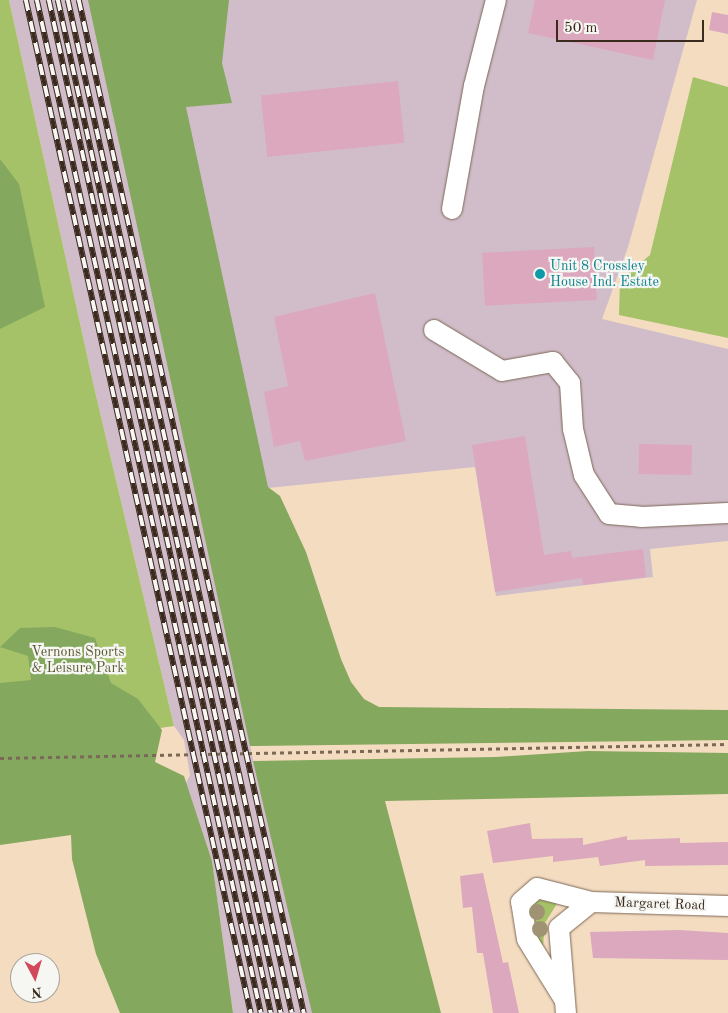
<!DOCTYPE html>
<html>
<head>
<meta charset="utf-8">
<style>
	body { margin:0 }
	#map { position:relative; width:728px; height:1013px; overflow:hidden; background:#f4dcc1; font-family:"Old Standard TT",serif }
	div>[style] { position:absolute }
	.industrial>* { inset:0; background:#d1bdc9 }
	.green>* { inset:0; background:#a6c269 }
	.forest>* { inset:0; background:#84a85d }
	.building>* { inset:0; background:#dca8be; transform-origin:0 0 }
	.path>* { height:3px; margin-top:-1.5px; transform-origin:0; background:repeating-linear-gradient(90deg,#7c6857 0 4px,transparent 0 8px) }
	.roads { filter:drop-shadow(0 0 1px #7c6857) drop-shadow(0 0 1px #7c6857) }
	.minor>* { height:20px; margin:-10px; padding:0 10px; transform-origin:10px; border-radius:10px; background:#fff }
	.rail>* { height:5.5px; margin-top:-2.75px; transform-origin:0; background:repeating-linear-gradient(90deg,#f6f6f2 0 11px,#3b2a1e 0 22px); box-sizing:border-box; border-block:1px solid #3b2a1e }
	.trees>* { width:16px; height:16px; margin:-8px; border-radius:50%; background:#a09373 }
	.dots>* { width:14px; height:14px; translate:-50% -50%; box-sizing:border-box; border:2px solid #f6f6f2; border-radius:50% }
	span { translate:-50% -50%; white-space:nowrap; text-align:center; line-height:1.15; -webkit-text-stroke:4.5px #f6f6f2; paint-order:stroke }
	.culture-label { font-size:14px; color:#0d838f }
	.left { translate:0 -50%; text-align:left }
	.park-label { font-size:14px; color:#5b5834 }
	.street-label { font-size:14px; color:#3b2a1e }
	.north { position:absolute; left:10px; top:953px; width:50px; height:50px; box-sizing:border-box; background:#f6f6f2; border:1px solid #aba49d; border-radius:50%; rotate:174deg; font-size:14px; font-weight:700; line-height:20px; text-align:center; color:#3b2a1e }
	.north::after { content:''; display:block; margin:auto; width:18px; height:22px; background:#d1495b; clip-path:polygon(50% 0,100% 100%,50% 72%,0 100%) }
	.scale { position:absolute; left:556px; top:20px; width:148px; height:22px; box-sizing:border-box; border:2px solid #3b2a1e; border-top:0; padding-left:6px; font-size:15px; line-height:18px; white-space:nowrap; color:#3b2a1e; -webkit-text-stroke:4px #f6f6f2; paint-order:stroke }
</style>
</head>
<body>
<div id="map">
	<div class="industrial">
		<i style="clip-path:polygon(9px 0,697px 0,628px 247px,602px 319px,728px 349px,728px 541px,650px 549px,653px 577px,496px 596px,475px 467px,268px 488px,249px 740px,255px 769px,441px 1013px,233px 1013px,212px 861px,186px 783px,190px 775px,184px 740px,174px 726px,94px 387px)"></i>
	</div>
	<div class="green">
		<i style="clip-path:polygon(0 0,9px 0,94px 387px,174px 726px,0 751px)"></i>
		<i style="clip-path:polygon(693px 77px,728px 87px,728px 338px,619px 315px,620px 280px,650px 255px)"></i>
		<i style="clip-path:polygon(549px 896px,558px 902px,545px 923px,543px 946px,534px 936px,528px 911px,533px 901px)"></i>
	</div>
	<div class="forest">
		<i style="clip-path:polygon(88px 0,229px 0,222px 63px,232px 103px,186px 107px,268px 487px,280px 496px,306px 552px,341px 659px,351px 682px,364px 699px,379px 707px,728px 710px,728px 740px,250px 746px)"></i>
		<i style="clip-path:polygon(0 159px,19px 184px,45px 307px,0 329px)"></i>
		<i style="clip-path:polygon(55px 627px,95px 638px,111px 683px,138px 699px,162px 730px,155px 762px,184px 776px,212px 861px,233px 1013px,120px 1013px,96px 954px,72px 859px,71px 835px,0 845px,0 683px,31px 680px,28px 656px,0 647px,20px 628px)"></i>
		<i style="clip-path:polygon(588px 751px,728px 753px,728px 794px,385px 801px,441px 1013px,312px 1013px,253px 761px,496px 757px)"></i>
	</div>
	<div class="building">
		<i style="clip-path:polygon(535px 0,665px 0,653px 60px,528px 33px)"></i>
		<i style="clip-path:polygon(712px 12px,728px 15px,728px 34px,709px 30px)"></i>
		<i style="left:398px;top:81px;width:62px;height:138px;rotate:84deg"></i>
		<i style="left:594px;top:247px;width:53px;height:112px;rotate:87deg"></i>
		<i style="clip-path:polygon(375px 293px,406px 441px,305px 461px,300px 441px,274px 447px,264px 392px,288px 386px,274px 317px)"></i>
		<i style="clip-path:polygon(525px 436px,544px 555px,571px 551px,572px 558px,643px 549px,646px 577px,583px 585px,582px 578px,495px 592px,472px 445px)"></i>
		<i style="left:639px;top:444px;width:53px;height:30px;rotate:1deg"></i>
		<i style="clip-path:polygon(530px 823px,532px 839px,583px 838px,583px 845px,627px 836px,627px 840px,680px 838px,680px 843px,728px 842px,728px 865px,645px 866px,645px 860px,600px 866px,598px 857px,553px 862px,553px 856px,493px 863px,487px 831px)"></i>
		<i style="clip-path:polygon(483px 873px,503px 963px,508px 962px,519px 1013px,493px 1013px,483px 953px,477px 953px,472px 907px,463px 908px,460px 876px)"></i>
		<i style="clip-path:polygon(679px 930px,728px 933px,728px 960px,593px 958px,590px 932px)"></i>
	</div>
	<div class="path">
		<i style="left:0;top:758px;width:728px;rotate:-1.1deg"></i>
	</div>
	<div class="roads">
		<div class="minor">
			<i style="left:452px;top:209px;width:125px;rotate:-79.9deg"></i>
			<i style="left:474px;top:86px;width:89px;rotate:-75.7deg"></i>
			<i style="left:434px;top:330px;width:79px;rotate:31.1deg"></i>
			<i style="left:502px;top:371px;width:52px;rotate:-10deg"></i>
			<i style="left:553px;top:362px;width:27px;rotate:51deg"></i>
			<i style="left:570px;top:383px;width:46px;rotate:86.3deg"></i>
			<i style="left:573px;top:429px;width:47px;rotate:76.6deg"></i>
			<i style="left:584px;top:475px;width:46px;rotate:57.3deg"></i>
			<i style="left:609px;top:514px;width:32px;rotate:5deg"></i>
			<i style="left:641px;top:517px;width:87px;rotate:-2.6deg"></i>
			<i style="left:564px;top:999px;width:70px;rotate:-121.7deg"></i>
			<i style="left:527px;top:939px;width:37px;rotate:-99deg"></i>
			<i style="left:521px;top:902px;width:21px;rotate:-41deg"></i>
			<i style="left:537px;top:888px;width:56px;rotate:14.5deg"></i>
			<i style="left:591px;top:902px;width:137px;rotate:1.7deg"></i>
			<i style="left:566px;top:1013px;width:85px;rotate:-94.7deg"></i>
			<i style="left:559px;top:928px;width:41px;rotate:-39.1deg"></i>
		</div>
	</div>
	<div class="rail">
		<i style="left:26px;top:0;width:1038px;rotate:77.48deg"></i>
		<i style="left:37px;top:0;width:1037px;rotate:77.53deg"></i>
		<i style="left:49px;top:0;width:1037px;rotate:77.64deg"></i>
		<i style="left:58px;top:0;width:1037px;rotate:77.59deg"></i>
		<i style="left:68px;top:0;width:1037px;rotate:77.53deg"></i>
		<i style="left:79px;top:0;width:1038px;rotate:77.48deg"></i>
	</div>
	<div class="trees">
		<i style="left:537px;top:912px"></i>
		<i style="left:540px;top:929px"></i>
	</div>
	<div class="dots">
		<i style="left:540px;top:274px;background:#0f9aa8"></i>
	</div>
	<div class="culture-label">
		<span class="left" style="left:550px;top:274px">Unit 8 Crossley<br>House Ind. Estate</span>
	</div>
	<div class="park-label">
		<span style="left:78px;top:660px">Vernons Sports<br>&amp; Leisure Park</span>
	</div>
	<div class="street-label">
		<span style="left:660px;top:904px;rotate:2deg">Margaret Road</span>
	</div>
	<div class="north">N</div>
	<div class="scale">50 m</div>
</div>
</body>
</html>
